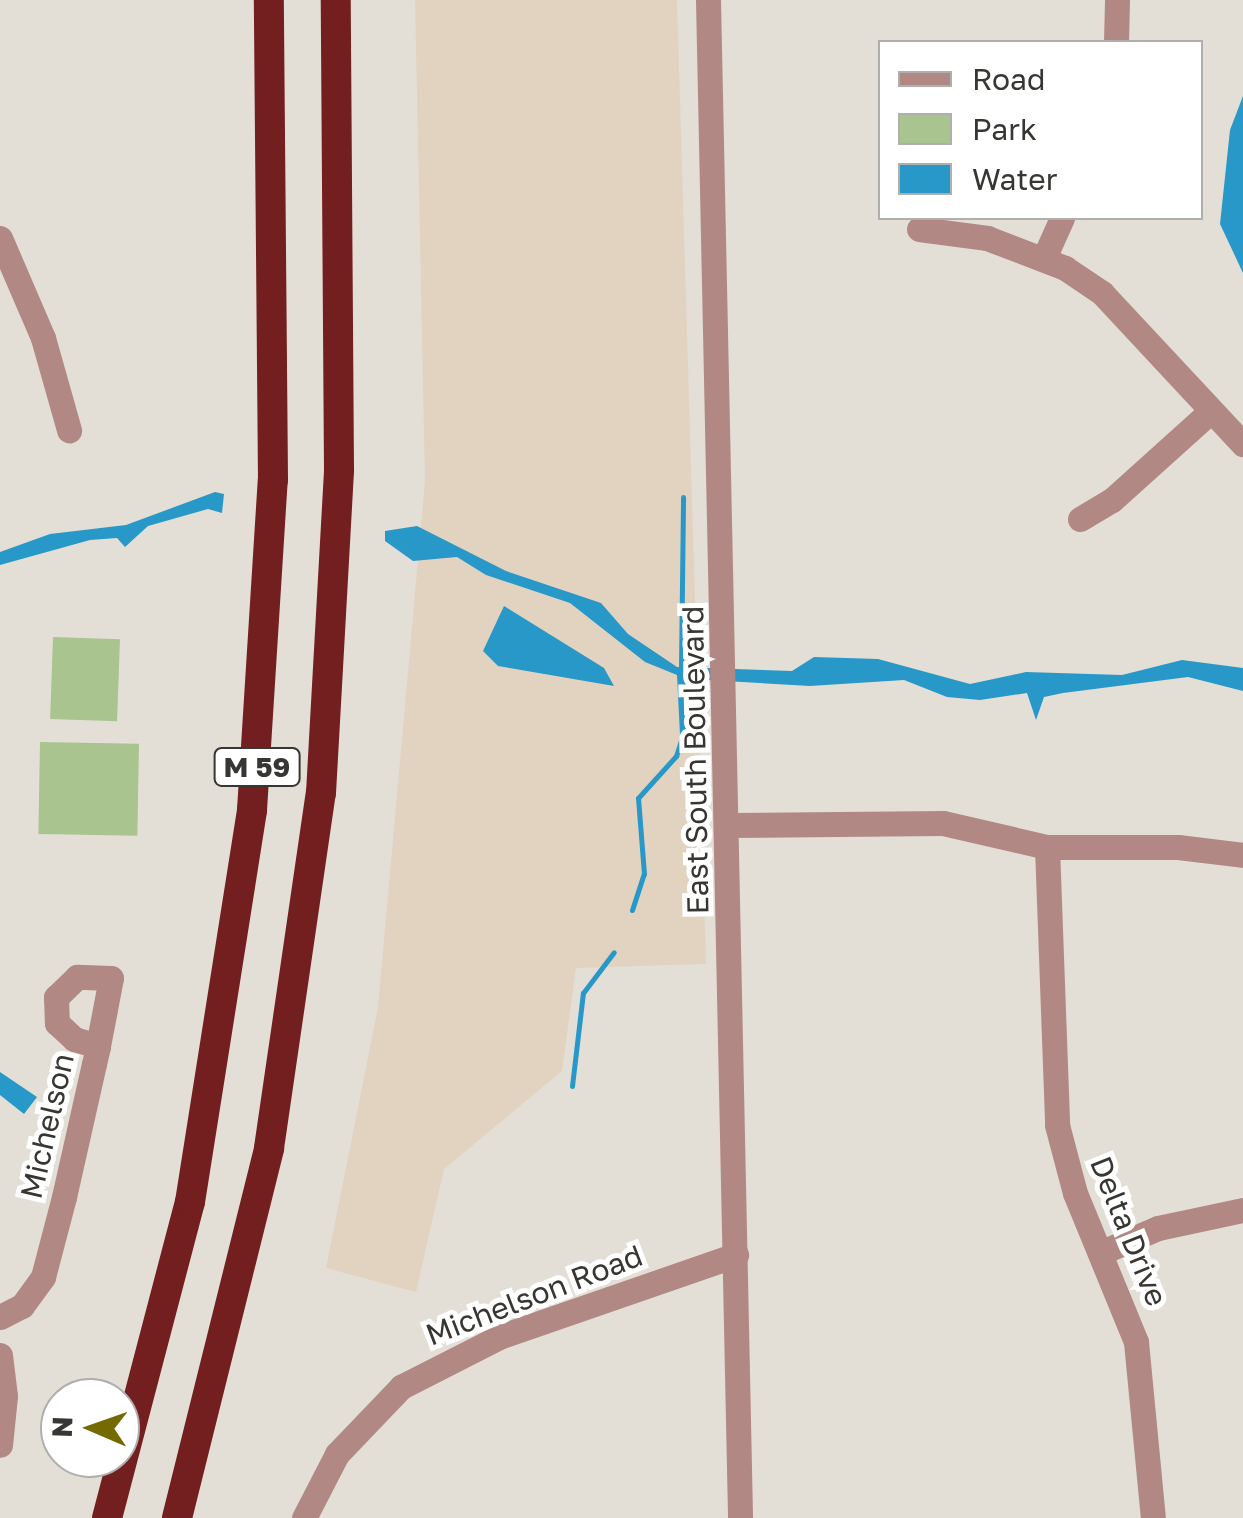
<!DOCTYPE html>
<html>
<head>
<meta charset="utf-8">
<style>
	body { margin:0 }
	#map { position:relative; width:1243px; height:1518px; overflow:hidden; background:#e3dfd6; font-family:"Golos Text",sans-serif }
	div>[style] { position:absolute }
	.commercial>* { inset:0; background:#e2d3c1 }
	.green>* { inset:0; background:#aac48f; transform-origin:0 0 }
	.water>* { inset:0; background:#2798c7 }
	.stream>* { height:5px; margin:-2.5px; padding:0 2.5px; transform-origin:2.5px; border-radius:2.5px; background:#2798c7 }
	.minor>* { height:25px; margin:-12.5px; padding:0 12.5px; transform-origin:12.5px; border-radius:12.5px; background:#b28884 }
	.highway>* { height:30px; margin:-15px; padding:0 15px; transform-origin:15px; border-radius:15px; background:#731e1f }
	span { translate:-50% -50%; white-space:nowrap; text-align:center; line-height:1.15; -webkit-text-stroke:10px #fff; paint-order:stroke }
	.shield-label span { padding:2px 8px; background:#fff; border:2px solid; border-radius:8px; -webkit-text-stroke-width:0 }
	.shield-label { font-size:28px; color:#373632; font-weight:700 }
	.street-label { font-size:30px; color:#373632 }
	.legend { position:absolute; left:878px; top:40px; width:325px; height:180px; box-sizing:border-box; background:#fff; border:2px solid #afafad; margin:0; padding:12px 18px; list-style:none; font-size:30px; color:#373632 }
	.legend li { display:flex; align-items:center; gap:20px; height:50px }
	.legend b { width:50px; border:2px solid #afafad }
	.north { position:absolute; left:40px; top:1378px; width:100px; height:100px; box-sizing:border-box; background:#fff; border:2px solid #afafad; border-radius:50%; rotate:272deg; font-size:28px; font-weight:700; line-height:40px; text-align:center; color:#373632 }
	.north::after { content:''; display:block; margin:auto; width:35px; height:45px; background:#756901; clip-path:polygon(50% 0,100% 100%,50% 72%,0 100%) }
</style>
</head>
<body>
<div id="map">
	<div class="commercial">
		<i style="clip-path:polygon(415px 0,677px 0,706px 964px,576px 968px,562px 1071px,444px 1169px,416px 1292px,326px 1268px,378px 1007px,425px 481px)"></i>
	</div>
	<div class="green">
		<i style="left:53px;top:637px;width:67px;height:82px;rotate:2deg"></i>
		<i style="left:40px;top:742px;width:99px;height:92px;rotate:1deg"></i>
	</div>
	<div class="water">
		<i style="clip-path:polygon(1243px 96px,1243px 273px,1220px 224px,1230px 130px)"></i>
		<i style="clip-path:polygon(215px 492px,224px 494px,222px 513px,208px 509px,148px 526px,125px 547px,117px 538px,90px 540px,0 565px,0 552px,50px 534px,126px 525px)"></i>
		<i style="clip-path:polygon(417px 526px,506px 571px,601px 603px,628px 634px,677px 667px,792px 671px,814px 657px,878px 659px,970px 684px,1026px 672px,1122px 675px,1182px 660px,1243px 668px,1243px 691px,1188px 677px,1063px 693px,1044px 697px,1036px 720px,1027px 693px,980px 700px,947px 697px,904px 680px,810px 686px,690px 679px,687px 734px,680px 735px,677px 675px,645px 662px,570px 603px,486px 575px,457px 557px,413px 561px,385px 541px,385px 531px)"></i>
		<i style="clip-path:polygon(504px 606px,604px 668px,614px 686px,498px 666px,483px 651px)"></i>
		<i style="clip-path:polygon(0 1072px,37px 1097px,24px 1114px,0 1095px)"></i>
	</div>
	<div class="stream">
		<i style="left:681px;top:667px;width:170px;rotate:-89.3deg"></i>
		<i style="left:632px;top:910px;width:38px;rotate:-72deg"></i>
		<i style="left:644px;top:874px;width:76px;rotate:-94.5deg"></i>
		<i style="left:638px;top:798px;width:57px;rotate:-47.9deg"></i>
		<i style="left:676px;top:756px;width:22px;rotate:-72deg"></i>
		<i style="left:572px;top:1086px;width:94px;rotate:-83.3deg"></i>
		<i style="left:583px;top:993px;width:51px;rotate:-52.9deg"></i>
	</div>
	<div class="minor">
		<i style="left:708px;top:0;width:1518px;rotate:88.79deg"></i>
		<i style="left:1116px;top:42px;width:42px;rotate:-88.6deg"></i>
		<i style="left:919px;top:229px;width:69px;rotate:7.5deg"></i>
		<i style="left:987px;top:238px;width:84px;rotate:21deg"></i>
		<i style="left:1065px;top:268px;width:45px;rotate:34deg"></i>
		<i style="left:1102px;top:293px;width:207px;rotate:47deg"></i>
		<i style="left:0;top:238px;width:109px;rotate:66.7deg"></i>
		<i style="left:43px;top:338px;width:96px;rotate:74.2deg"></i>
		<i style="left:1044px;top:258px;width:44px;rotate:-65.8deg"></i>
		<i style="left:1080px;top:519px;width:37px;rotate:-31deg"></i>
		<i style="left:1112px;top:500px;width:133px;rotate:-42deg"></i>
		<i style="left:728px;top:825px;width:215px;rotate:-0.5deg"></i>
		<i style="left:943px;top:823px;width:107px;rotate:13deg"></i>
		<i style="left:1047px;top:847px;width:131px"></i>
		<i style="left:1178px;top:847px;width:65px;rotate:7deg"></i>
		<i style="left:1047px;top:847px;width:278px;rotate:87.9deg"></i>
		<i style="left:1057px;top:1125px;width:70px;rotate:75.2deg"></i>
		<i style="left:1075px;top:1193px;width:161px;rotate:67.7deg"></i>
		<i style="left:1136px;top:1342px;width:177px;rotate:84.5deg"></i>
		<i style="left:1100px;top:1253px;width:63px;rotate:-23.3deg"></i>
		<i style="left:1158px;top:1228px;width:87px;rotate:-12deg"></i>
		<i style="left:0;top:1317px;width:25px;rotate:-27deg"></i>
		<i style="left:22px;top:1306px;width:36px;rotate:-54deg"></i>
		<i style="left:43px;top:1277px;width:83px;rotate:-75.3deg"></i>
		<i style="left:64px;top:1197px;width:136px;rotate:-77.3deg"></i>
		<i style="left:94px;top:1064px;width:18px;rotate:-77deg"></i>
		<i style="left:98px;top:1046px;width:69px;rotate:-79.2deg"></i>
		<i style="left:111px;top:978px;width:34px;rotate:-178deg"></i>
		<i style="left:77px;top:977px;width:29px;rotate:136deg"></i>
		<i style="left:56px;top:997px;width:26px;rotate:88deg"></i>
		<i style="left:57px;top:1023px;width:23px;rotate:43deg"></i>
		<i style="left:74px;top:1039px;width:25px;rotate:16deg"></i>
		<i style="left:0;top:1355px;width:41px;rotate:83deg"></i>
		<i style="left:5px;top:1396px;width:49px;rotate:95.8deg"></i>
		<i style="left:304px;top:1518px;width:72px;rotate:-62.7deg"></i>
		<i style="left:337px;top:1454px;width:93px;rotate:-46.3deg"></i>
		<i style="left:401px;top:1387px;width:110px;rotate:-27deg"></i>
		<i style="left:499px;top:1337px;width:251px;rotate:-19.1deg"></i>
	</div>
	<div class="highway">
		<i style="left:107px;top:1518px;width:327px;rotate:-75.3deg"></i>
		<i style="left:190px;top:1202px;width:397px;rotate:-81deg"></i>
		<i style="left:252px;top:810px;width:331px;rotate:-86.4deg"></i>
		<i style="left:273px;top:480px;width:480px;rotate:-90.5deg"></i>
		<i style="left:177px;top:1518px;width:381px;rotate:-76deg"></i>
		<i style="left:269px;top:1148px;width:359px;rotate:-81.7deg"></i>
		<i style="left:321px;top:793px;width:324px;rotate:-86.8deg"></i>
		<i style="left:339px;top:470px;width:470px;rotate:-90.4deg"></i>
	</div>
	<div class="shield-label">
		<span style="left:257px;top:767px">M 59</span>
	</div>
	<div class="street-label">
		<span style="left:695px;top:760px;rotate:-91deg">East South Boulevard</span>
		<span style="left:47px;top:1126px;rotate:-77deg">Michelson</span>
		<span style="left:1129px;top:1231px;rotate:68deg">Delta Drive</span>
		<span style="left:534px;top:1295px;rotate:-21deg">Michelson Road</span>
	</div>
	<ul class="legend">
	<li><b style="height:12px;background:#b28884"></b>Road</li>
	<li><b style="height:28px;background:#aac48f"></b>Park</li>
	<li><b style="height:28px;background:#2798c7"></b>Water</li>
	</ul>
	<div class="north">N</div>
</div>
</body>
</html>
